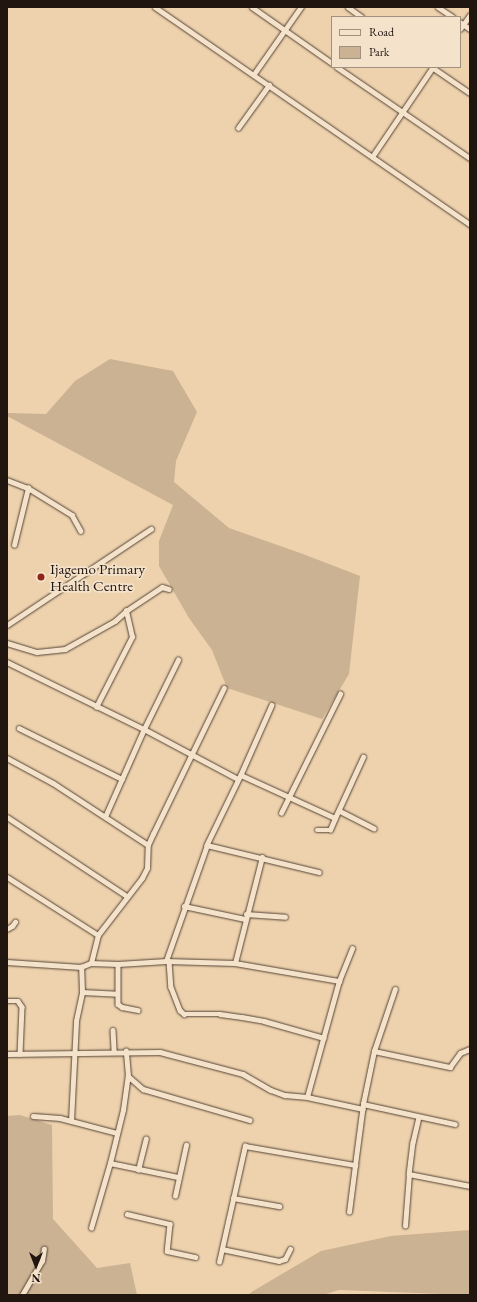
<!DOCTYPE html>
<html>
<head>
<meta charset="utf-8">
<style>
	body { margin:0 }
	#map { position:relative; width:477px; height:1302px; overflow:hidden; background:#eed2ad; font-family:"EB Garamond",serif }
	div>[style] { position:absolute }
	.green>* { inset:0; background:#cbb292 }
	.roads { filter:drop-shadow(0 0 1px #544437) drop-shadow(0 0 1px #544437) }
	.street>* { height:4.5px; margin:-2.25px; padding:0 2.25px; transform-origin:2.25px; border-radius:2.25px; background:#f4e2ca }
	.dots>* { width:11px; height:11px; translate:-50% -50%; box-sizing:border-box; border:2px solid #f4e2ca; border-radius:50% }
	span { translate:-50% -50%; white-space:nowrap; text-align:center; line-height:1.15; -webkit-text-stroke:3.5px #f4e2ca; paint-order:stroke }
	.poi-label { font-size:15px; color:#211510 }
	.left { translate:0 -50%; text-align:left }
	.frame { position:absolute; inset:0; border:8px solid #211510; pointer-events:none }
	.legend { position:absolute; left:331px; top:16px; width:130px; height:52px; box-sizing:border-box; background:#f4e2ca; border:1px solid #a09080; margin:0; padding:5px 7px; list-style:none; font-size:12px; color:#211510 }
	.legend li { display:flex; align-items:center; gap:8px; height:20px }
	.legend b { width:20px; border:1px solid #a09080 }
	.north { position:absolute; left:16px; top:1246px; width:40px; height:40px; -webkit-text-stroke:3px #f4e2ca; paint-order:stroke; rotate:180deg; font-size:11px; font-weight:700; line-height:16px; text-align:center; color:#211510 }
	.north::after { content:''; display:block; margin:auto; width:14px; height:18px; background:#211510; clip-path:polygon(50% 0,100% 100%,50% 72%,0 100%) }
</style>
</head>
<body>
<div id="map">
	<div class="green">
		<i style="clip-path:polygon(110px 359px,173px 371px,197px 412px,176px 461px,174px 482px,229px 528px,303px 554px,360px 576px,349px 674px,322px 719px,227px 688px,212px 650px,189px 618px,159px 566px,159px 541px,173px 505px,7px 416px,7px 413px,46px 414px,75px 381px)"></i>
		<i style="clip-path:polygon(20px 1115px,52px 1125px,53px 1219px,97px 1268px,130px 1263px,137px 1295px,7px 1295px,7px 1116px)"></i>
		<i style="clip-path:polygon(470px 1230px,470px 1295px,339px 1290px,323px 1295px,248px 1295px,253px 1291px,321px 1251px,391px 1236px)"></i>
	</div>
	<div class="roads">
		<div class="street">
			<i style="left:155px;top:7px;width:383px;rotate:34.6deg"></i>
			<i style="left:252px;top:7px;width:98px;rotate:35deg"></i>
			<i style="left:348px;top:7px;width:17px;rotate:36deg"></i>
			<i style="left:438px;top:7px;width:18px;rotate:34deg"></i>
			<i style="left:460px;top:22px;width:12px;rotate:35deg"></i>
			<i style="left:460px;top:29px;width:17px;rotate:-54deg"></i>
			<i style="left:337px;top:67px;width:161px;rotate:34.4deg"></i>
			<i style="left:432px;top:67px;width:46px;rotate:34.4deg"></i>
			<i style="left:254px;top:74px;width:82px;rotate:-55deg"></i>
			<i style="left:238px;top:128px;width:53px;rotate:-54.2deg"></i>
			<i style="left:372px;top:157px;width:109px;rotate:-55.9deg"></i>
			<i style="left:7px;top:480px;width:22px;rotate:21deg"></i>
			<i style="left:28px;top:488px;width:52px;rotate:31.5deg"></i>
			<i style="left:72px;top:515px;width:18px;rotate:61deg"></i>
			<i style="left:14px;top:545px;width:59px;rotate:-76.2deg"></i>
			<i style="left:7px;top:625px;width:173px;rotate:-33.7deg"></i>
			<i style="left:7px;top:643px;width:31px;rotate:17deg"></i>
			<i style="left:37px;top:652px;width:28px;rotate:-6deg"></i>
			<i style="left:65px;top:649px;width:57px;rotate:-29.2deg"></i>
			<i style="left:115px;top:621px;width:15px;rotate:-42deg"></i>
			<i style="left:126px;top:611px;width:43px;rotate:-33.7deg"></i>
			<i style="left:162px;top:587px;width:7px;rotate:16deg"></i>
			<i style="left:7px;top:662px;width:153px;rotate:26.1deg"></i>
			<i style="left:144px;top:729px;width:106px;rotate:28deg"></i>
			<i style="left:272px;top:705px;width:77px;rotate:113.9deg"></i>
			<i style="left:241px;top:775px;width:78px;rotate:115.9deg"></i>
			<i style="left:207px;top:845px;width:115px;rotate:13.6deg"></i>
			<i style="left:96px;top:707px;width:79px;rotate:-62.8deg"></i>
			<i style="left:132px;top:637px;width:27px;rotate:-103deg"></i>
			<i style="left:19px;top:728px;width:115px;rotate:26.3deg"></i>
			<i style="left:7px;top:758px;width:52px;rotate:28.5deg"></i>
			<i style="left:53px;top:783px;width:113px;rotate:33.1deg"></i>
			<i style="left:241px;top:775px;width:103px;rotate:24.6deg"></i>
			<i style="left:335px;top:818px;width:67px;rotate:-65.3deg"></i>
			<i style="left:340px;top:811px;width:38px;rotate:27deg"></i>
			<i style="left:281px;top:813px;width:133px;rotate:-63.6deg"></i>
			<i style="left:7px;top:817px;width:144px;rotate:33.4deg"></i>
			<i style="left:105px;top:817px;width:96px;rotate:-66.1deg"></i>
			<i style="left:144px;top:729px;width:77px;rotate:-63.8deg"></i>
			<i style="left:317px;top:830px;width:13px"></i>
			<i style="left:330px;top:830px;width:13px;rotate:-67deg"></i>
			<i style="left:7px;top:877px;width:108px;rotate:32.5deg"></i>
			<i style="left:184px;top:906px;width:62px;rotate:12deg"></i>
			<i style="left:246px;top:914px;width:39px;rotate:4deg"></i>
			<i style="left:7px;top:929px;width:6px;rotate:-31deg"></i>
			<i style="left:12px;top:926px;width:5px;rotate:-53deg"></i>
			<i style="left:166px;top:961px;width:123px;rotate:-70.5deg"></i>
			<i style="left:169px;top:961px;width:26px;rotate:86deg"></i>
			<i style="left:171px;top:987px;width:25px;rotate:69deg"></i>
			<i style="left:180px;top:1010px;width:6px;rotate:45deg"></i>
			<i style="left:184px;top:1014px;width:36px"></i>
			<i style="left:220px;top:1014px;width:22px;rotate:8deg"></i>
			<i style="left:242px;top:1017px;width:22px;rotate:10deg"></i>
			<i style="left:264px;top:1021px;width:62px;rotate:15.8deg"></i>
			<i style="left:7px;top:962px;width:74px;rotate:3.9deg"></i>
			<i style="left:81px;top:967px;width:11px;rotate:-22deg"></i>
			<i style="left:91px;top:963px;width:27px;rotate:2deg"></i>
			<i style="left:118px;top:964px;width:48px;rotate:-3.6deg"></i>
			<i style="left:166px;top:961px;width:69px;rotate:1.7deg"></i>
			<i style="left:235px;top:963px;width:106px;rotate:9.8deg"></i>
			<i style="left:91px;top:963px;width:29px;rotate:-76deg"></i>
			<i style="left:98px;top:935px;width:72px;rotate:-52.3deg"></i>
			<i style="left:142px;top:878px;width:11px;rotate:-63deg"></i>
			<i style="left:147px;top:868px;width:23px;rotate:-88deg"></i>
			<i style="left:148px;top:845px;width:12px;rotate:-66deg"></i>
			<i style="left:153px;top:834px;width:162px;rotate:-64.1deg"></i>
			<i style="left:235px;top:963px;width:109px;rotate:-75.7deg"></i>
			<i style="left:118px;top:964px;width:40px;rotate:90deg"></i>
			<i style="left:118px;top:1004px;width:5px;rotate:37deg"></i>
			<i style="left:122px;top:1007px;width:16px;rotate:11deg"></i>
			<i style="left:82px;top:992px;width:35px;rotate:3deg"></i>
			<i style="left:7px;top:1001px;width:11px"></i>
			<i style="left:18px;top:1001px;width:7px;rotate:56deg"></i>
			<i style="left:22px;top:1007px;width:47px;rotate:92.4deg"></i>
			<i style="left:113px;top:1030px;width:21px;rotate:87deg"></i>
			<i style="left:374px;top:1051px;width:78px;rotate:11.9deg"></i>
			<i style="left:450px;top:1067px;width:17px;rotate:-54deg"></i>
			<i style="left:460px;top:1053px;width:11px;rotate:-22deg"></i>
			<i style="left:7px;top:1054px;width:153px;rotate:-0.7deg"></i>
			<i style="left:160px;top:1052px;width:86px;rotate:14.8deg"></i>
			<i style="left:243px;top:1074px;width:32px;rotate:30deg"></i>
			<i style="left:271px;top:1090px;width:15px;rotate:20deg"></i>
			<i style="left:285px;top:1095px;width:22px;rotate:5deg"></i>
			<i style="left:307px;top:1097px;width:57px;rotate:12.1deg"></i>
			<i style="left:128px;top:1076px;width:20px;rotate:41deg"></i>
			<i style="left:143px;top:1089px;width:111px;rotate:16.2deg"></i>
			<i style="left:307px;top:1097px;width:120px;rotate:-74.6deg"></i>
			<i style="left:339px;top:981px;width:35px;rotate:-68deg"></i>
			<i style="left:363px;top:1104px;width:94px;rotate:12.3deg"></i>
			<i style="left:33px;top:1116px;width:27px;rotate:4deg"></i>
			<i style="left:60px;top:1118px;width:59px;rotate:14.7deg"></i>
			<i style="left:419px;top:1117px;width:26px;rotate:103deg"></i>
			<i style="left:413px;top:1142px;width:32px;rotate:97deg"></i>
			<i style="left:409px;top:1174px;width:62px;rotate:11.1deg"></i>
			<i style="left:71px;top:1121px;width:100px;rotate:-87.1deg"></i>
			<i style="left:76px;top:1021px;width:30px;rotate:-78deg"></i>
			<i style="left:82px;top:992px;width:25px;rotate:-92deg"></i>
			<i style="left:110px;top:1163px;width:69px;rotate:11.6deg"></i>
			<i style="left:138px;top:1170px;width:32px;rotate:-76deg"></i>
			<i style="left:175px;top:1196px;width:52px;rotate:-77.8deg"></i>
			<i style="left:233px;top:1198px;width:47px;rotate:9.9deg"></i>
			<i style="left:349px;top:1212px;width:47px;rotate:-82.7deg"></i>
			<i style="left:127px;top:1214px;width:44px;rotate:13.1deg"></i>
			<i style="left:170px;top:1224px;width:27px;rotate:96deg"></i>
			<i style="left:167px;top:1251px;width:29px;rotate:12deg"></i>
			<i style="left:405px;top:1226px;width:52px;rotate:-85.6deg"></i>
			<i style="left:91px;top:1228px;width:68px;rotate:-73.7deg"></i>
			<i style="left:110px;top:1163px;width:55px;rotate:-76.2deg"></i>
			<i style="left:123px;top:1110px;width:34px;rotate:-82deg"></i>
			<i style="left:128px;top:1076px;width:25px;rotate:-95deg"></i>
			<i style="left:222px;top:1249px;width:58px;rotate:11.9deg"></i>
			<i style="left:279px;top:1261px;width:6px;rotate:-18deg"></i>
			<i style="left:285px;top:1259px;width:11px;rotate:-63deg"></i>
			<i style="left:219px;top:1262px;width:119px;rotate:-77.4deg"></i>
			<i style="left:245px;top:1146px;width:112px;rotate:9.8deg"></i>
			<i style="left:355px;top:1165px;width:62px;rotate:-82.5deg"></i>
			<i style="left:363px;top:1104px;width:54px;rotate:-78.3deg"></i>
			<i style="left:374px;top:1051px;width:65px;rotate:-71.3deg"></i>
			<i style="left:22px;top:1295px;width:39px;rotate:-60deg"></i>
			<i style="left:42px;top:1261px;width:12px;rotate:-81deg"></i>
		</div>
	</div>
	<div class="dots">
		<i style="left:41px;top:577px;background:#8f2418"></i>
	</div>
	<div class="poi-label">
		<span class="left" style="left:50px;top:577px">Ijagemo Primary<br>Health Centre</span>
	</div>
	<div class="frame"></div>
	<ul class="legend">
	<li><b style="height:5px;background:#f4e2ca"></b>Road</li>
	<li><b style="height:11px;background:#cbb292"></b>Park</li>
	</ul>
	<div class="north">N</div>
</div>
</body>
</html>
